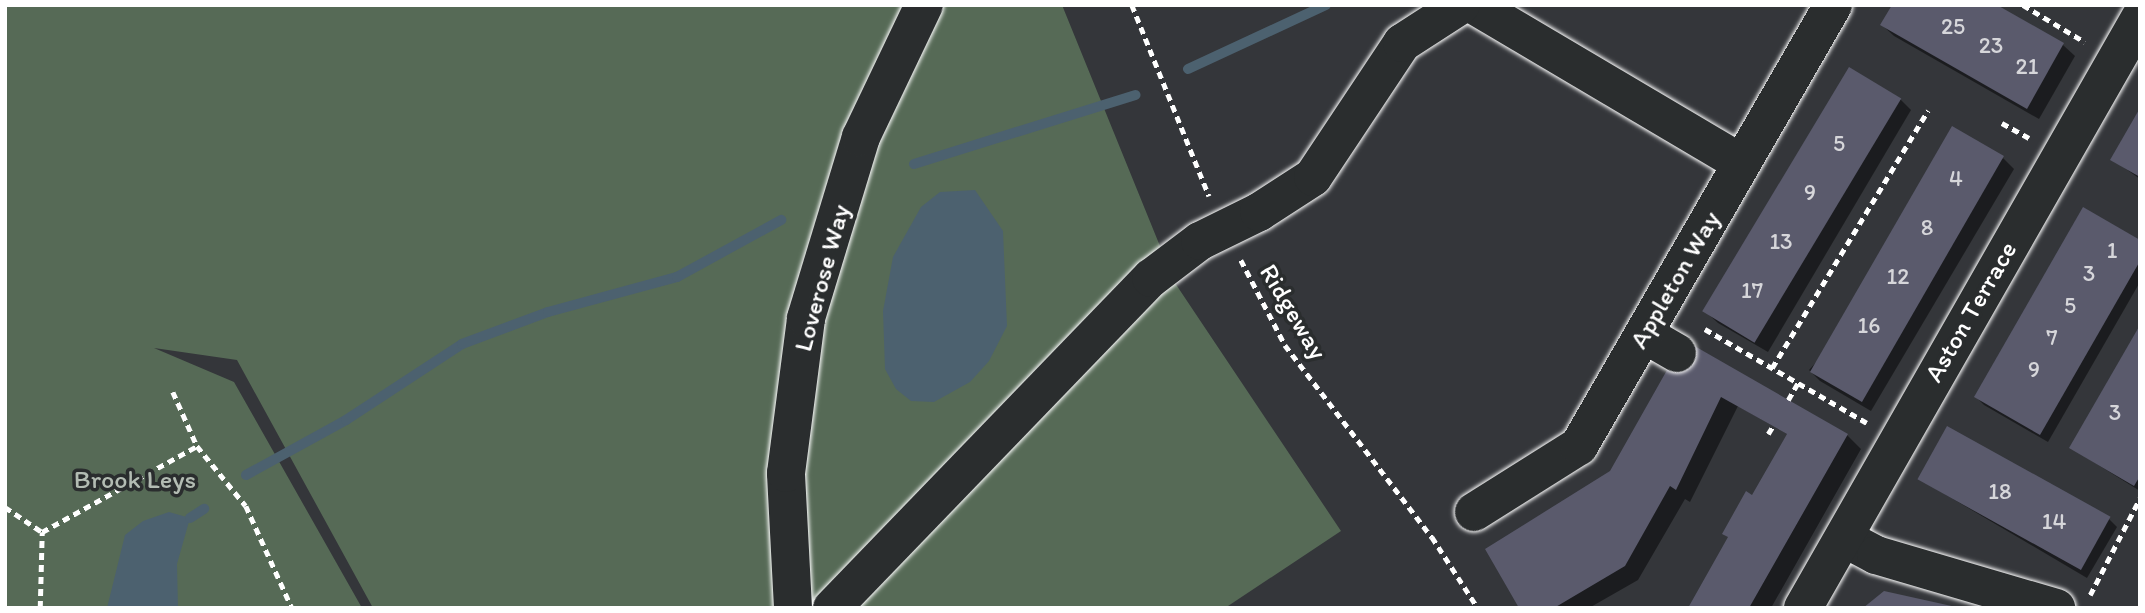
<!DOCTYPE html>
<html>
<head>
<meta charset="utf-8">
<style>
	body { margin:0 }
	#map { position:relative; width:2145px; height:613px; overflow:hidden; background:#34363a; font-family:Itim,sans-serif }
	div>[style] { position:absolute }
	.green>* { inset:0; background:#566a56 }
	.water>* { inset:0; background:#4c616f }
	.shadow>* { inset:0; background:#0007 }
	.stream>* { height:10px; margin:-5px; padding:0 5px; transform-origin:5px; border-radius:5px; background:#4c616f }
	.building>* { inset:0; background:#5a5a6c; transform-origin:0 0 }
	.path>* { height:4.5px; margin-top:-2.25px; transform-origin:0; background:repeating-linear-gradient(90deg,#fff 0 7px,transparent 0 12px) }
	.roads { filter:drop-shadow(0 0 2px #fff) drop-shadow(0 0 2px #fff) }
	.minor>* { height:38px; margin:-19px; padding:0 19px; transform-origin:19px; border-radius:19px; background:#2a2d2e }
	span { translate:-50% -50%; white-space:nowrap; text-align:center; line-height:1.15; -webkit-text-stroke:7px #2a2d2e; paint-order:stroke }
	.number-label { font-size:23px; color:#d6d6da }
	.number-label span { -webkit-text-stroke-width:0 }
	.street-label { font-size:26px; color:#fff }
	.park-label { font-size:26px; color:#b3bcb3 }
	.frame { position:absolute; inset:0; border:7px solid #fff; pointer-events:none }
</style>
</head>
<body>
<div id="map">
	<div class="green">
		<i style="clip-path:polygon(5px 5px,1062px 5px,1175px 283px,1341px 531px,1225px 608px,373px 608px,237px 360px,154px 348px,234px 382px,362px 608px,5px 608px)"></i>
	</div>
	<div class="water">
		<i style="clip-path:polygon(975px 190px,1003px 231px,1007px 326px,989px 361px,970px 382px,934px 402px,911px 401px,896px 389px,885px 369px,883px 311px,893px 257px,921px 207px,940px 192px)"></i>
		<i style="clip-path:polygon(169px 512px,190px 518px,177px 564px,178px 608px,107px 608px,125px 535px,143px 521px)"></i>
	</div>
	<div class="shadow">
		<i style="clip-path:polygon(1994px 5px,2063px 45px,2075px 56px,2039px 119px,1894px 36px,1882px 25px)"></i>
		<i style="clip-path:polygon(1900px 99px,1911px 110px,1768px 352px,1718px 323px,1706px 312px)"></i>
		<i style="clip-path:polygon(2140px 111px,2140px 179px,2112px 159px)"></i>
		<i style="clip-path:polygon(2003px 158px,2014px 169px,1871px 411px,1820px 381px,1809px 370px)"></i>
		<i style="clip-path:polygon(2140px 242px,2140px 282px,2048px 442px,1984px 405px,1976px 397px)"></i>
		<i style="clip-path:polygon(2140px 328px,2140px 491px,2071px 448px)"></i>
		<i style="clip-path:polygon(1685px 342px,1847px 435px,1861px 449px,1771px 608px,1690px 608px,1789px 435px,1738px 406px,1690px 502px,1685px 499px,1638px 580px,1589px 608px,1521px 608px,1611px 473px)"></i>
		<i style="clip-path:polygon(1919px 479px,2109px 519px,2117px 527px,2087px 578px)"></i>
	</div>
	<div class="stream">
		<i style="left:1188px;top:69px;width:152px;rotate:-24.9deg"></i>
		<i style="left:914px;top:164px;width:232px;rotate:-17.3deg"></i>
		<i style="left:246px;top:475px;width:114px;rotate:-28.8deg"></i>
		<i style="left:346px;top:420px;width:139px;rotate:-33.2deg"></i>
		<i style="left:462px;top:344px;width:92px;rotate:-20.4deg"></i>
		<i style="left:548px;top:312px;width:134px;rotate:-15.2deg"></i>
		<i style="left:677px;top:277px;width:119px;rotate:-28.7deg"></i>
		<i style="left:190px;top:518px;width:17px;rotate:-33deg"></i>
	</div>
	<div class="building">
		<i style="clip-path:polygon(1892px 5px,1997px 5px,2064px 43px,2027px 109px,1880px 25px)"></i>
		<i style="left:1849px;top:67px;width:61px;height:285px;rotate:31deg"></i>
		<i style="clip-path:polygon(2140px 108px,2140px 177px,2110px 160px)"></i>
		<i style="left:1952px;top:126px;width:60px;height:284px;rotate:30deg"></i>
		<i style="clip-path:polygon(2083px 207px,2140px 240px,2140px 261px,2040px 435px,1974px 397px)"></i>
		<i style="clip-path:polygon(2140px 325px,2140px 476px,2134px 486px,2069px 448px)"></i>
		<i style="clip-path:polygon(1684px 340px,1848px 434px,1749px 608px,1688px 608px,1728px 537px,1722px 534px,1746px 491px,1752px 495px,1787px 434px,1721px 397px,1676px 490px,1670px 486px,1625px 566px,1554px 608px,1519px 608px,1485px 549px,1610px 471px)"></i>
		<i style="left:1947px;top:426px;width:187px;height:61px;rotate:29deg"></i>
		<i style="clip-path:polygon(1884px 591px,1956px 607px,1956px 608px,1863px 608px)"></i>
	</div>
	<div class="path">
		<i style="left:1132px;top:5px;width:206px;rotate:68deg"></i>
		<i style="left:2023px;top:5px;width:72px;rotate:30.8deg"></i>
		<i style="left:2002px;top:123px;width:31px;rotate:29deg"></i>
		<i style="left:1241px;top:260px;width:96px;rotate:62.6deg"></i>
		<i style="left:1285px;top:345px;width:242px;rotate:52.6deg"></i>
		<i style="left:1432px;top:537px;width:85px;rotate:57.1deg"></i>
		<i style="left:1705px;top:329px;width:187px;rotate:30.1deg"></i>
		<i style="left:1772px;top:368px;width:301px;rotate:-58.8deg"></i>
		<i style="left:173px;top:392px;width:59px;rotate:66deg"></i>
		<i style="left:1788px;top:400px;width:20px;rotate:-60deg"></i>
		<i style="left:1768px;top:434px;width:9px;rotate:-58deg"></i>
		<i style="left:5px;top:507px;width:45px;rotate:34deg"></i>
		<i style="left:2090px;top:595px;width:109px;rotate:-62.7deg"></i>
		<i style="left:40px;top:608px;width:76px;rotate:-88.5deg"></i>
		<i style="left:42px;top:532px;width:177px;rotate:-29deg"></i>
		<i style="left:197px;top:446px;width:77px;rotate:50.8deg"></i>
		<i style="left:246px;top:506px;width:112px;rotate:65.7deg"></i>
	</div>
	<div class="roads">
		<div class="minor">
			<i style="left:1474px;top:5px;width:295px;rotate:30.6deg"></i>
			<i style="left:1644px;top:334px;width:38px;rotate:30deg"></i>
			<i style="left:1474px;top:512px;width:124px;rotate:-32.2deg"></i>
			<i style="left:1579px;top:446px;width:509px;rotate:-60.06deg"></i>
			<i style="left:1844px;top:538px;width:36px;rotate:28deg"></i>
			<i style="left:1876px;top:555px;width:188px;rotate:16.4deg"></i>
			<i style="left:793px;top:608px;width:135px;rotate:-93deg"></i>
			<i style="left:786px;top:473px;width:156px;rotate:-82.6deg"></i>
			<i style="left:806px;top:318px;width:189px;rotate:-73.1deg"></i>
			<i style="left:861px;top:137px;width:146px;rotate:-64.5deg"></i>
			<i style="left:832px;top:608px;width:459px;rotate:-46deg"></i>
			<i style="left:1151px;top:278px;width:61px;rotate:-37.1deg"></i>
			<i style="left:1200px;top:241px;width:66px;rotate:-26.2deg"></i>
			<i style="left:1259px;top:212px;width:64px;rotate:-32.9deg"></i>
			<i style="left:1313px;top:177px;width:161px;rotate:-56.4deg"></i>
			<i style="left:1402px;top:43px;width:70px;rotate:-32.8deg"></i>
			<i style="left:1803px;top:608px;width:679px;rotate:-60.27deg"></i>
		</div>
	</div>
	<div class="number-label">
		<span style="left:1953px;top:26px">25</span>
		<span style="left:1991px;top:45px">23</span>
		<span style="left:2027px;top:66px">21</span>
		<span style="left:1839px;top:143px">5</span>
		<span style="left:1956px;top:178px">4</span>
		<span style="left:1810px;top:192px">9</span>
		<span style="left:1927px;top:227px">8</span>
		<span style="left:1781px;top:241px">13</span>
		<span style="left:2112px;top:250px">1</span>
		<span style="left:2089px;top:273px">3</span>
		<span style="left:1898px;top:276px">12</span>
		<span style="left:1752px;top:290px">17</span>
		<span style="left:2070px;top:305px">5</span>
		<span style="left:1869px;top:325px">16</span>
		<span style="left:2052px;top:337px">7</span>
		<span style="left:2034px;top:369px">9</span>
		<span style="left:2115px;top:412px">3</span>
		<span style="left:2000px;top:491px">18</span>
		<span style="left:2054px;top:521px">14</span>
	</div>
	<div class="street-label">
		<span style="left:822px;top:278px;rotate:-75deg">Loverose Way</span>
		<span style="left:1675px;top:280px;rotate:-60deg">Appleton Way</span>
		<span style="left:1293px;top:312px;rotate:59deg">Ridgeway</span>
		<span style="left:1971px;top:312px;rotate:-60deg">Aston Terrace</span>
	</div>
	<div class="park-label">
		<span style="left:135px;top:480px">Brook Leys</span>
	</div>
	<div class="frame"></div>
</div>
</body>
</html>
